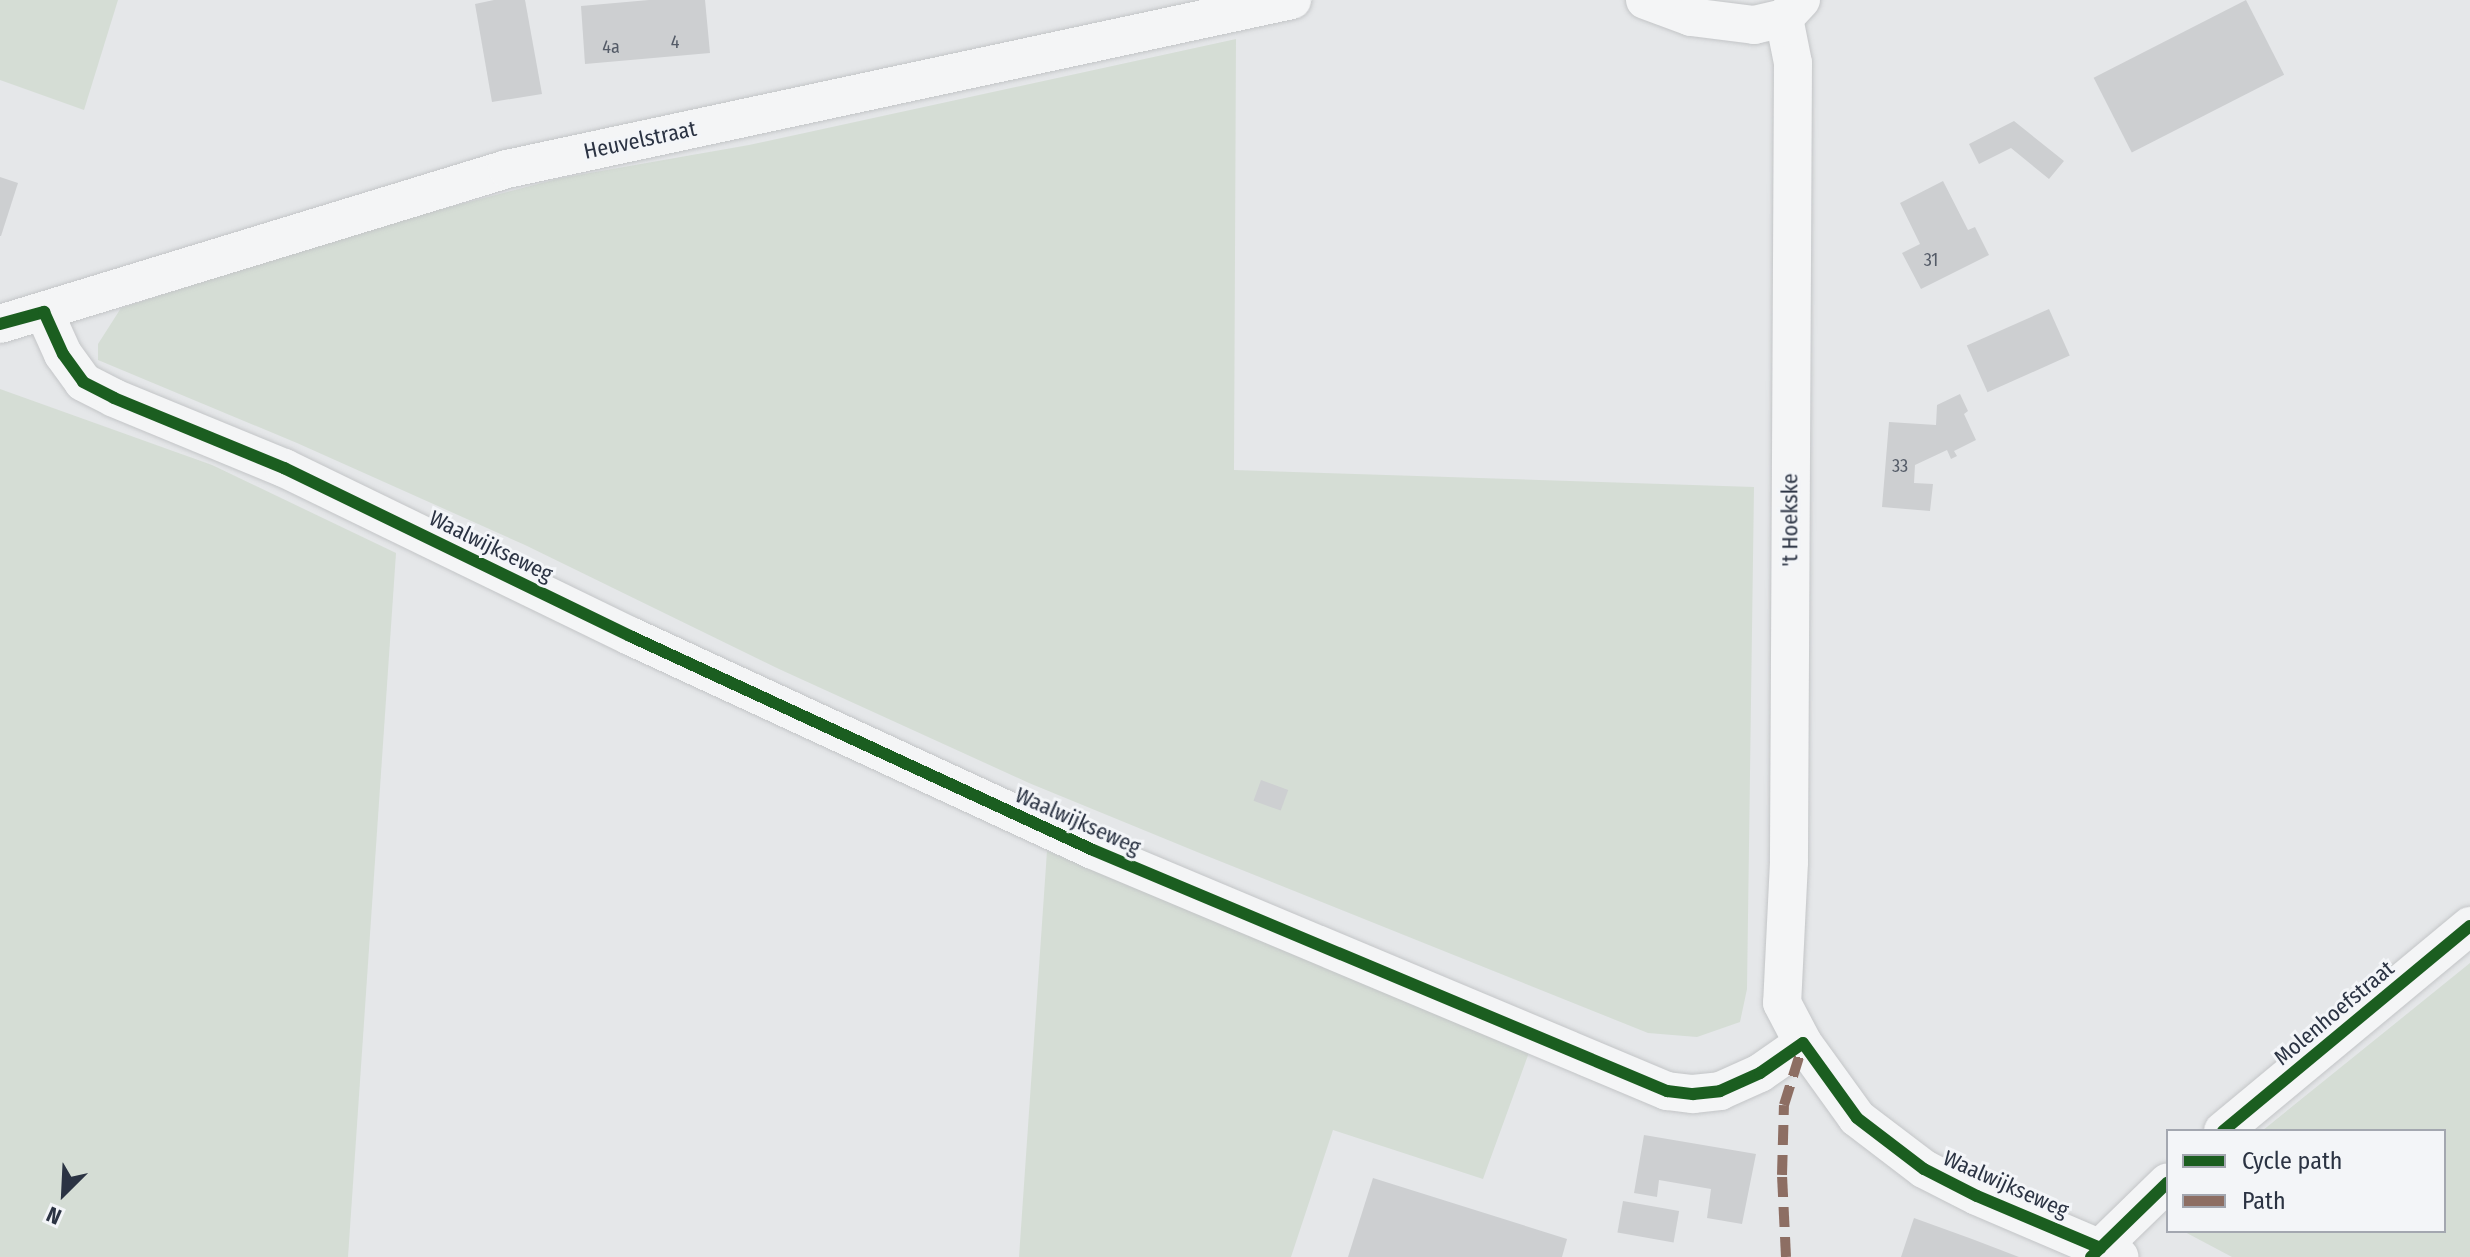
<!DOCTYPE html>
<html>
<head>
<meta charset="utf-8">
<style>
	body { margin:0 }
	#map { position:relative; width:2470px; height:1257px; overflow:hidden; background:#e5e7e9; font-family:"Fira Sans Condensed",sans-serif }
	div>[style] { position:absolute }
	.green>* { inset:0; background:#d5ddd5 }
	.building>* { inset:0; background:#cdcfd1; transform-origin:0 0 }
	.roads { filter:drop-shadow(0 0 2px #c3c5c7) drop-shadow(0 0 2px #c3c5c7) }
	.minor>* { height:38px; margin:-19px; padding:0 19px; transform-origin:19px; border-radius:19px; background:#f4f5f6 }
	.quiet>* { height:10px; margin-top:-5px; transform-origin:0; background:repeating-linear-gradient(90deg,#8d6e63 0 20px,transparent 0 30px) }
	.cycleway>* { height:12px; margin:-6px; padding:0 6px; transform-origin:6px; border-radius:6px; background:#1b5e20 }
	span { translate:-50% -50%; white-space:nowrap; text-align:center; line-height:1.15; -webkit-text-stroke:6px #f3f5f8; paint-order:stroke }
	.number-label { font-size:18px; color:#545b67 }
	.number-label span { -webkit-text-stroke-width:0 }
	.street-label { font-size:22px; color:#2b3343 }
	.legend { position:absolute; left:2166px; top:1129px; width:280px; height:104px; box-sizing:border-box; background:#f3f5f8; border:2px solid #a3a7b0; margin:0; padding:10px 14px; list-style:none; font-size:24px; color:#2b3343 }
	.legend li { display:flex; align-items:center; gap:16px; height:40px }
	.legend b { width:40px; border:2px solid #a3a7b0 }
	.north { position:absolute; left:24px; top:1153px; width:80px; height:80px; -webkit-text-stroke:6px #f3f5f8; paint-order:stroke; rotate:204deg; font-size:22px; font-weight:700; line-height:32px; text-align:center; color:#2b3343 }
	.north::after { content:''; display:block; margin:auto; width:28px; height:36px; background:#2b3343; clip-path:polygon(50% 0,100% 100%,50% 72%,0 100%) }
</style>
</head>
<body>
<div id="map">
	<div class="green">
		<i style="clip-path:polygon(0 0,118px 0,84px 110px,0 80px)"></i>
		<i style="clip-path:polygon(1236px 39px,1234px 470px,1754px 487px,1747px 989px,1740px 1022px,1697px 1037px,1648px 1033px,1202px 854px,1029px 783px,779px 669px,525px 545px,297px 443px,98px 360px,98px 344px,121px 308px,369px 228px,561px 178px,749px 145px)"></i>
		<i style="clip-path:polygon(0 389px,212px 465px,396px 553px,348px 1257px,0 1257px)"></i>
		<i style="clip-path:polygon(1047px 851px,1531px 1047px,1483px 1179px,1333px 1130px,1291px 1257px,1019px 1257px)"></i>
		<i style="clip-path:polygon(2470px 963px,2470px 1257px,2232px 1257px,2183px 1231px,2444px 1231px,2444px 1131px,2262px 1131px)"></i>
	</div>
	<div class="building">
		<i style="clip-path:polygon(494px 0,525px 0,542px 94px,492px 102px,475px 4px)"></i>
		<i style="clip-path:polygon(649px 0,705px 0,710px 53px,585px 64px,581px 6px)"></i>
		<i style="left:2246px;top:0;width:84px;height:171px;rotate:63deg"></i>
		<i style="clip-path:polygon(2014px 121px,2064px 161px,2049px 179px,2011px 148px,1979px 164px,1969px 144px)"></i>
		<i style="clip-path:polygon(0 177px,18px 183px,1px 236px,0 236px)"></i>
		<i style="clip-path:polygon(1943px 181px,1968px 230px,1975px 227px,1989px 255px,1921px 289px,1902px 253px,1920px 244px,1900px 203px)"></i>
		<i style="left:2049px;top:309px;width:51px;height:90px;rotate:66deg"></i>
		<i style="clip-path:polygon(1960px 394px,1968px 411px,1964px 414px,1976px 440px,1954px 451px,1957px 456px,1951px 459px,1947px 450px,1915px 465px,1914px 483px,1933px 484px,1930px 511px,1882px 507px,1889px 422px,1936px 425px,1937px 405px)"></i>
		<i style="left:1261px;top:780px;width:29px;height:22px;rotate:20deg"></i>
		<i style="clip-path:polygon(1644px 1135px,1756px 1154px,1742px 1224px,1707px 1218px,1711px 1189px,1659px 1180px,1657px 1197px,1634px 1193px)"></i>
		<i style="clip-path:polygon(1373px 1178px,1567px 1239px,1562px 1257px,1348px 1257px)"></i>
		<i style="left:1623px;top:1201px;width:57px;height:32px;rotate:10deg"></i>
		<i style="clip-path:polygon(1914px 1218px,1972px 1239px,2019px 1257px,1901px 1257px)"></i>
	</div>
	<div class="roads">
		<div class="minor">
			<i style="left:1645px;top:0;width:49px;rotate:20.3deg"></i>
			<i style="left:1691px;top:17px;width:64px;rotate:7.2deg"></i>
			<i style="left:1754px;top:25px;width:31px;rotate:-13deg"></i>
			<i style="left:1784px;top:18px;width:25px;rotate:-47deg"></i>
			<i style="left:1784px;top:18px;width:46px;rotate:78.7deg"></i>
			<i style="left:1793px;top:63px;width:799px;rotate:90.29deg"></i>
			<i style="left:1789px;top:862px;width:141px;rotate:92.8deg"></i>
			<i style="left:1782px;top:1003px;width:45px;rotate:62.3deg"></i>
			<i style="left:1803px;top:1043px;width:92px;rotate:54.2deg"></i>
			<i style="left:1857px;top:1118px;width:84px;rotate:37.3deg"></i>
			<i style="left:1924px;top:1169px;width:59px;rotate:27deg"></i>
			<i style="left:1977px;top:1196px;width:155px;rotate:23.2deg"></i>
			<i style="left:44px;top:312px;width:46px;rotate:65.7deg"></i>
			<i style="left:63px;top:354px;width:34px;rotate:54deg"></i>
			<i style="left:83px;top:382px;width:35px;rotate:27deg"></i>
			<i style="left:114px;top:398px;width:184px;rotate:22.4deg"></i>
			<i style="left:284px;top:468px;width:385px;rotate:25.9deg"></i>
			<i style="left:630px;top:636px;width:510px;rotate:24.81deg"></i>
			<i style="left:1093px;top:850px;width:623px;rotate:22.78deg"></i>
			<i style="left:1667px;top:1091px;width:26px;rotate:7deg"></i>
			<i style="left:1693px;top:1094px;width:27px;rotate:-6deg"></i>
			<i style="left:1720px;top:1091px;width:44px;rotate:-24.2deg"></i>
			<i style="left:1760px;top:1073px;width:52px;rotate:-34.9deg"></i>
			<i style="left:0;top:324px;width:530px;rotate:-17deg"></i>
			<i style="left:507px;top:169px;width:803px;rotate:-12.15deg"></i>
			<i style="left:2223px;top:1131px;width:321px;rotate:-39.7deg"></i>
			<i style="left:2091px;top:1257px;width:107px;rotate:-44.2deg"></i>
		</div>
	</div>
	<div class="quiet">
		<i style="left:1786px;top:1257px;width:82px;rotate:-92.8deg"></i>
		<i style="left:1782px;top:1175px;width:70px;rotate:-88.4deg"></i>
		<i style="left:1784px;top:1105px;width:64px;rotate:-72.7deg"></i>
	</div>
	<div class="cycleway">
		<i style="left:0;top:324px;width:46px;rotate:-15.3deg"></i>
		<i style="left:44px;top:312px;width:46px;rotate:65.7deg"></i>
		<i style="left:63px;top:354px;width:34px;rotate:54deg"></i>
		<i style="left:83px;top:382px;width:35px;rotate:27deg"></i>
		<i style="left:114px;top:398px;width:184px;rotate:22.4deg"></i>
		<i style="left:284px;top:468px;width:385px;rotate:25.9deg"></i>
		<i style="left:630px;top:636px;width:510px;rotate:24.81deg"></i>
		<i style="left:1093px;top:850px;width:623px;rotate:22.78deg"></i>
		<i style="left:1667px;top:1091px;width:26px;rotate:7deg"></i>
		<i style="left:1693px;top:1094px;width:27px;rotate:-6deg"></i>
		<i style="left:1720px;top:1091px;width:44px;rotate:-24.2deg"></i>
		<i style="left:1760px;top:1073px;width:52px;rotate:-34.9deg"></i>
		<i style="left:1803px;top:1043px;width:92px;rotate:54.2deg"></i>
		<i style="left:1857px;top:1118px;width:84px;rotate:37.3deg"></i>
		<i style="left:1924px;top:1169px;width:59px;rotate:27deg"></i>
		<i style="left:1977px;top:1196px;width:134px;rotate:22.9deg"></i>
		<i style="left:2223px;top:1131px;width:321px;rotate:-39.7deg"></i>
		<i style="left:2091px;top:1257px;width:107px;rotate:-44.2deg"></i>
	</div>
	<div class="number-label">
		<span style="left:675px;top:42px">4</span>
		<span style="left:611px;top:47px">4a</span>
		<span style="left:1931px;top:260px">31</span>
		<span style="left:1900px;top:466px">33</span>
	</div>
	<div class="street-label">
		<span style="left:640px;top:140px;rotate:-12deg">Heuvelstraat</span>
		<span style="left:1790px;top:520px;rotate:-90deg">'t Hoekske</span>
		<span style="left:491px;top:546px;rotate:26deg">Waalwijkseweg</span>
		<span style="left:1078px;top:821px;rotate:24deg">Waalwijkseweg</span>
		<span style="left:2334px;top:1013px;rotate:-40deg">Molenhoefstraat</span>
		<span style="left:2006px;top:1184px;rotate:24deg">Waalwijkseweg</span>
	</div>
	<ul class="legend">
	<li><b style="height:10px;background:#1b5e20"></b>Cycle path</li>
	<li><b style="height:10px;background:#8d6e63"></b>Path</li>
	</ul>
	<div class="north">N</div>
</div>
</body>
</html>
